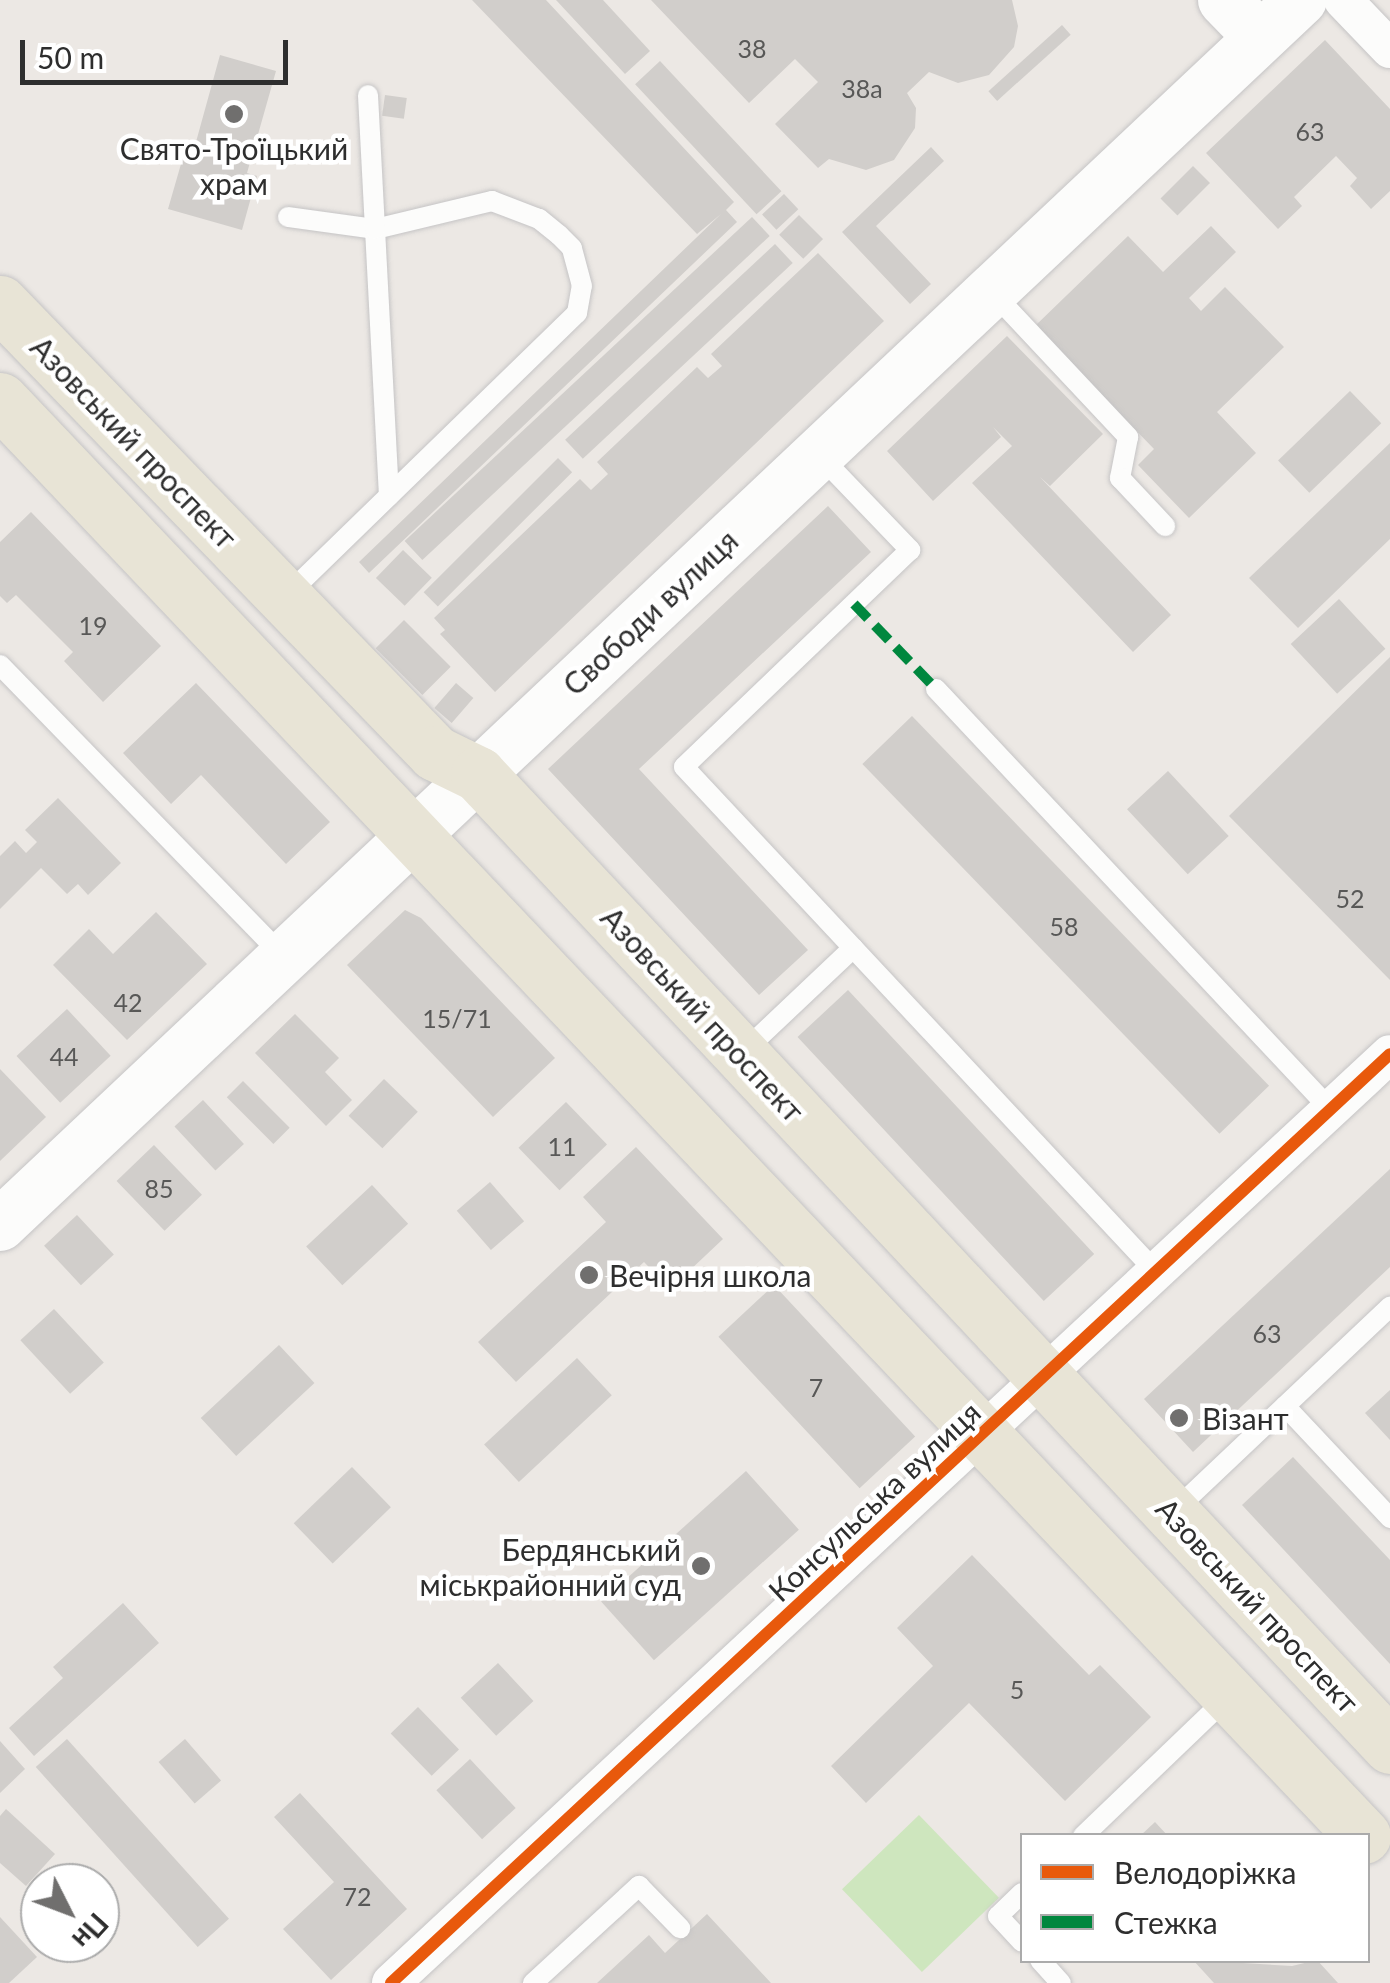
<!DOCTYPE html>
<html>
<head>
<meta charset="utf-8">
<style>
	body { margin:0 }
	#map { position:relative; width:1390px; height:1983px; overflow:hidden; background:#ece8e4; font-family:Lato,sans-serif }
	div>[style] { position:absolute }
	.green>* { inset:0; background:#cee6be; transform-origin:0 0 }
	.building>* { inset:0; background:#d1cecb; transform-origin:0 0 }
	.roads { filter:drop-shadow(0 0 2px #c5c4c5) drop-shadow(0 0 2px #c5c4c5) }
	.lane>* { height:20px; margin:-10px; padding:0 10px; transform-origin:10px; border-radius:10px; background:#fcfcfb }
	.street>* { height:38px; margin:-19px; padding:0 19px; transform-origin:19px; border-radius:19px; background:#fcfcfb }
	.secondary>* { height:52px; margin:-26px; padding:0 26px; transform-origin:26px; border-radius:26px; background:#fcfcfb }
	.primary>* { height:55px; margin:-27.5px; padding:0 27.5px; transform-origin:27.5px; border-radius:27.5px; background:#e8e4d6 }
	.quiet>* { height:10px; margin-top:-5px; transform-origin:0; background:repeating-linear-gradient(90deg,#00873e 0 20px,transparent 0 30px) }
	.cycleway>* { height:12px; margin:-6px; padding:0 6px; transform-origin:6px; border-radius:6px; background:#e8590c }
	.dots>* { width:28px; height:28px; translate:-50% -50%; box-sizing:border-box; border:5px solid #fff; border-radius:50% }
	span { translate:-50% -50%; white-space:nowrap; text-align:center; line-height:1.15; -webkit-text-stroke:9px #fff; paint-order:stroke }
	.number-label { font-size:25px; color:#585857 }
	.number-label span { -webkit-text-stroke-width:0 }
	.poi-label { font-size:30px; color:#2e2e2e }
	.left { translate:0 -50%; text-align:left }
	.right { translate:-100% -50%; text-align:right }
	.street-label { font-size:30px; color:#2e2e2e }
	.legend { position:absolute; left:1020px; top:1833px; width:350px; height:130px; box-sizing:border-box; background:#fff; border:2px solid #ababab; margin:0; padding:12px 18px; list-style:none; font-size:30px; color:#2e2e2e }
	.legend li { display:flex; align-items:center; gap:20px; height:50px }
	.legend b { width:50px; border:2px solid #ababab }
	.north { position:absolute; left:20px; top:1863px; width:100px; height:100px; box-sizing:border-box; background:#fff; border:2px solid #ababab; border-radius:50%; rotate:132deg; font-size:28px; font-weight:700; line-height:40px; text-align:center; color:#2e2e2e }
	.north::after { content:''; display:block; margin:auto; width:35px; height:45px; background:#706f6e; clip-path:polygon(50% 0,100% 100%,50% 72%,0 100%) }
	.scale { position:absolute; left:20px; top:40px; width:268px; height:45px; box-sizing:border-box; border:5px solid #2e2e2e; border-top:0; padding-left:12px; font-size:30px; line-height:35px; white-space:nowrap; color:#2e2e2e; -webkit-text-stroke:8px #fff; paint-order:stroke }
</style>
</head>
<body>
<div id="map">
	<div class="green">
		<i style="left:919px;top:1815px;width:115px;height:107px;rotate:46deg"></i>
	</div>
	<div class="building">
		<i style="clip-path:polygon(472px 0,546px 0,734px 202px,726px 210px,737px 222px,369px 573px,359px 562px,721px 214px,697px 234px)"></i>
		<i style="clip-path:polygon(556px 0,603px 0,650px 51px,625px 74px)"></i>
		<i style="clip-path:polygon(651px 0,1012px 0,1018px 26px,1014px 47px,989px 75px,958px 83px,929px 72px,907px 93px,916px 108px,915px 128px,894px 160px,866px 170px,829px 159px,818px 168px,775px 124px,818px 82px,795px 59px,749px 103px)"></i>
		<i style="left:1062px;top:25px;width:13px;height:99px;rotate:48deg"></i>
		<i style="clip-path:polygon(1325px 40px,1390px 109px,1390px 191px,1371px 209px,1350px 186px,1357px 178px,1336px 156px,1294px 197px,1302px 206px,1278px 229px,1206px 153px)"></i>
		<i style="clip-path:polygon(220px 55px,276px 71px,247px 173px,257px 176px,242px 230px,168px 209px,183px 157px,191px 160px)"></i>
		<i style="left:660px;top:61px;width:178px;height:34px;rotate:47deg"></i>
		<i style="left:385px;top:95px;width:22px;height:21px;rotate:8deg"></i>
		<i style="clip-path:polygon(931px 147px,944px 161px,876px 226px,931px 284px,910px 304px,842px 232px)"></i>
		<i style="left:1193px;top:166px;width:24px;height:46px;rotate:45deg"></i>
		<i style="left:784px;top:194px;width:21px;height:30px;rotate:47deg"></i>
		<i style="left:799px;top:215px;width:34px;height:28px;rotate:45deg"></i>
		<i style="left:752px;top:217px;width:26px;height:475px;rotate:47deg"></i>
		<i style="clip-path:polygon(1211px 226px,1236px 252px,1189px 298px,1201px 311px,1225px 287px,1284px 347px,1217px 412px,1256px 453px,1189px 518px,1138px 465px,1154px 449px,1035px 326px,1128px 236px,1163px 272px)"></i>
		<i style="left:775px;top:244px;width:26px;height:287px;rotate:47deg"></i>
		<i style="clip-path:polygon(818px 253px,884px 321px,495px 692px,440px 634px,445px 630px,434px 618px,580px 479px,591px 490px,608px 474px,597px 462px,697px 367px,708px 378px,722px 366px,711px 354px)"></i>
		<i style="clip-path:polygon(1007px 336px,1103px 434px,1050px 486px,1040px 477px,1171px 615px,1133px 652px,972px 483px,1012px 446px,993px 427px,1001px 437px,933px 501px,887px 451px)"></i>
		<i style="left:1350px;top:391px;width:45px;height:100px;rotate:46deg"></i>
		<i style="clip-path:polygon(1390px 443px,1390px 539px,1298px 628px,1249px 578px)"></i>
		<i style="left:558px;top:458px;width:20px;height:190px;rotate:45deg"></i>
		<i style="clip-path:polygon(828px 506px,871px 552px,639px 769px,808px 950px,759px 995px,548px 769px)"></i>
		<i style="clip-path:polygon(31px 512px,161px 646px,103px 702px,64px 661px,73px 652px,16px 595px,7px 603px,0 596px,0 542px)"></i>
		<i style="left:403px;top:550px;width:40px;height:39px;rotate:44deg"></i>
		<i style="left:1339px;top:599px;width:68px;height:66px;rotate:47deg"></i>
		<i style="left:404px;top:620px;width:66px;height:40px;rotate:45deg"></i>
		<i style="clip-path:polygon(1390px 657px,1390px 980px,1229px 816px)"></i>
		<i style="clip-path:polygon(196px 683px,330px 822px,286px 864px,201px 775px,171px 804px,123px 753px)"></i>
		<i style="left:456px;top:683px;width:23px;height:33px;rotate:41deg"></i>
		<i style="left:912px;top:716px;width:514px;height:69px;rotate:46deg"></i>
		<i style="left:1168px;top:771px;width:89px;height:56px;rotate:47deg"></i>
		<i style="clip-path:polygon(58px 798px,121px 863px,88px 895px,78px 884px,67px 894px,41px 868px,0 909px,0 856px,15px 841px,26px 853px,37px 842px,25px 830px)"></i>
		<i style="clip-path:polygon(405px 910px,421px 918px,555px 1058px,493px 1117px,347px 965px)"></i>
		<i style="clip-path:polygon(156px 912px,207px 964px,127px 1040px,53px 965px,89px 929px,113px 954px)"></i>
		<i style="left:848px;top:990px;width:361px;height:69px;rotate:47deg"></i>
		<i style="left:67px;top:1009px;width:64px;height:69px;rotate:47deg"></i>
		<i style="clip-path:polygon(295px 1014px,339px 1058px,325px 1072px,352px 1100px,326px 1126px,255px 1053px)"></i>
		<i style="clip-path:polygon(0 1069px,46px 1117px,0 1161px)"></i>
		<i style="left:384px;top:1079px;width:47px;height:51px;rotate:44deg"></i>
		<i style="left:243px;top:1081px;width:66px;height:23px;rotate:45deg"></i>
		<i style="left:203px;top:1100px;width:60px;height:39px;rotate:47deg"></i>
		<i style="left:566px;top:1102px;width:59px;height:66px;rotate:46deg"></i>
		<i style="left:154px;top:1145px;width:69px;height:52px;rotate:46deg"></i>
		<i style="clip-path:polygon(636px 1147px,723px 1239px,670px 1289px,644px 1262px,516px 1382px,478px 1342px,606px 1222px,583px 1197px)"></i>
		<i style="clip-path:polygon(1390px 1169px,1390px 1267px,1193px 1452px,1144px 1399px)"></i>
		<i style="left:490px;top:1182px;width:52px;height:44px;rotate:49deg"></i>
		<i style="left:372px;top:1185px;width:53px;height:90px;rotate:47deg"></i>
		<i style="left:77px;top:1215px;width:54px;height:45px;rotate:47deg"></i>
		<i style="left:774px;top:1285px;width:207px;height:76px;rotate:47deg"></i>
		<i style="left:54px;top:1309px;width:73px;height:46px;rotate:47deg"></i>
		<i style="left:279px;top:1345px;width:52px;height:107px;rotate:47deg"></i>
		<i style="left:577px;top:1358px;width:51px;height:127px;rotate:47deg"></i>
		<i style="clip-path:polygon(1390px 1390px,1390px 1440px,1365px 1413px)"></i>
		<i style="clip-path:polygon(1293px 1457px,1390px 1560px,1390px 1664px,1242px 1505px)"></i>
		<i style="left:352px;top:1467px;width:56px;height:81px;rotate:46deg"></i>
		<i style="left:746px;top:1471px;width:79px;height:195px;rotate:48deg"></i>
		<i style="clip-path:polygon(972px 1555px,1089px 1675px,1100px 1665px,1151px 1717px,1065px 1801px,969px 1703px,866px 1803px,831px 1766px,933px 1666px,897px 1628px)"></i>
		<i style="clip-path:polygon(123px 1603px,159px 1643px,34px 1756px,9px 1728px,63px 1678px,53px 1667px)"></i>
		<i style="left:498px;top:1663px;width:52px;height:51px;rotate:47deg"></i>
		<i style="left:418px;top:1707px;width:59px;height:38px;rotate:46deg"></i>
		<i style="left:67px;top:1739px;width:242px;height:42px;rotate:48deg"></i>
		<i style="left:185px;top:1739px;width:55px;height:35px;rotate:49deg"></i>
		<i style="clip-path:polygon(0 1741px,25px 1769px,0 1793px)"></i>
		<i style="left:470px;top:1759px;width:67px;height:46px;rotate:47deg"></i>
		<i style="clip-path:polygon(300px 1793px,407px 1909px,331px 1980px,283px 1929px,334px 1882px,274px 1817px)"></i>
		<i style="clip-path:polygon(6px 1809px,55px 1854px,26px 1886px,0 1863px,0 1816px)"></i>
		<i style="clip-path:polygon(1155px 1822px,1168px 1836px,1140px 1836px)"></i>
		<i style="clip-path:polygon(707px 1914px,771px 1983px,597px 1983px,649px 1935px,665px 1953px)"></i>
		<i style="clip-path:polygon(0 1917px,37px 1957px,9px 1983px,0 1983px)"></i>
		<i style="clip-path:polygon(1193px 1960px,1292px 1966px,1317px 1960px,1338px 1983px,1214px 1983px)"></i>
	</div>
	<div class="roads">
		<div class="lane">
			<i style="left:288px;top:217px;width:88px;rotate:7.9deg"></i>
			<i style="left:375px;top:229px;width:267px;rotate:87deg"></i>
			<i style="left:992px;top:292px;width:199px;rotate:46.8deg"></i>
			<i style="left:1128px;top:437px;width:42px;rotate:101deg"></i>
			<i style="left:1120px;top:478px;width:66px;rotate:46.8deg"></i>
			<i style="left:819px;top:455px;width:132px;rotate:46.2deg"></i>
			<i style="left:910px;top:550px;width:313px;rotate:136.2deg"></i>
			<i style="left:684px;top:767px;width:693px;rotate:46.93deg"></i>
			<i style="left:286px;top:596px;width:406px;rotate:-44.2deg"></i>
			<i style="left:577px;top:313px;width:27px;rotate:-80deg"></i>
			<i style="left:582px;top:286px;width:39px;rotate:-105deg"></i>
			<i style="left:572px;top:248px;width:18px;rotate:-135deg"></i>
			<i style="left:559px;top:235px;width:26px;rotate:-141deg"></i>
			<i style="left:539px;top:219px;width:50px;rotate:-159deg"></i>
			<i style="left:492px;top:201px;width:120px;rotate:166.5deg"></i>
			<i style="left:375px;top:229px;width:134px;rotate:-93deg"></i>
			<i style="left:0;top:665px;width:406px;rotate:45.8deg"></i>
			<i style="left:936px;top:689px;width:577px;rotate:46.82deg"></i>
			<i style="left:742px;top:1053px;width:153px;rotate:-43.4deg"></i>
			<i style="left:1285px;top:1406px;width:154px;rotate:46.8deg"></i>
			<i style="left:1173px;top:1512px;width:299px;rotate:-43.4deg"></i>
			<i style="left:1083px;top:1836px;width:202px;rotate:-43.8deg"></i>
			<i style="left:1022px;top:1893px;width:33px;rotate:136deg"></i>
			<i style="left:998px;top:1916px;width:35px;rotate:47deg"></i>
			<i style="left:1040px;top:1960px;width:31px;rotate:48deg"></i>
			<i style="left:533px;top:1983px;width:144px;rotate:-42.5deg"></i>
			<i style="left:639px;top:1886px;width:59px;rotate:45.7deg"></i>
		</div>
		<div class="street">
			<i style="left:1343px;top:0;width:68px;rotate:46.2deg"></i>
			<i style="left:391px;top:1983px;width:1364px;rotate:-42.92deg"></i>
		</div>
		<div class="secondary">
			<i style="left:1224px;top:0;width:52px;rotate:45.8deg"></i>
			<i style="left:0;top:1225px;width:1787px;rotate:-43.28deg"></i>
		</div>
		<div class="primary">
			<i style="left:0;top:303px;width:626px;rotate:45.97deg"></i>
			<i style="left:435px;top:753px;width:48px;rotate:26deg"></i>
			<i style="left:478px;top:774px;width:1333px;rotate:46.82deg"></i>
			<i style="left:0;top:400px;width:1980px;rotate:46.49deg"></i>
		</div>
	</div>
	<div class="quiet">
		<i style="left:854px;top:604px;width:118px;rotate:46deg"></i>
	</div>
	<div class="cycleway">
		<i style="left:391px;top:1983px;width:1364px;rotate:-42.92deg"></i>
	</div>
	<div class="dots">
		<i style="left:234px;top:114px;background:#706f6e"></i>
		<i style="left:589px;top:1275px;background:#706f6e"></i>
		<i style="left:1179px;top:1418px;background:#706f6e"></i>
		<i style="left:701px;top:1566px;background:#706f6e"></i>
	</div>
	<div class="number-label">
		<span style="left:752px;top:48px">38</span>
		<span style="left:862px;top:88px">38а</span>
		<span style="left:1310px;top:131px">63</span>
		<span style="left:93px;top:625px">19</span>
		<span style="left:1350px;top:898px">52</span>
		<span style="left:1064px;top:926px">58</span>
		<span style="left:128px;top:1002px">42</span>
		<span style="left:457px;top:1018px">15/71</span>
		<span style="left:64px;top:1056px">44</span>
		<span style="left:562px;top:1146px">11</span>
		<span style="left:159px;top:1188px">85</span>
		<span style="left:1267px;top:1333px">63</span>
		<span style="left:816px;top:1387px">7</span>
		<span style="left:1017px;top:1689px">5</span>
		<span style="left:357px;top:1896px">72</span>
	</div>
	<div class="poi-label">
		<span style="left:234px;top:165px">Свято-Троїцький<br>храм</span>
		<span class="left" style="left:609px;top:1275px">Вечірня школа</span>
		<span class="left" style="left:1202px;top:1418px">Візант</span>
		<span class="right" style="left:681px;top:1566px">Бердянський<br>міськрайонний суд</span>
	</div>
	<div class="street-label">
		<span style="left:134px;top:442px;rotate:46deg">Азовський проспект</span>
		<span style="left:650px;top:612px;rotate:-43deg">Свободи вулиця</span>
		<span style="left:703px;top:1014px;rotate:47deg">Азовський проспект</span>
		<span style="left:874px;top:1501px;rotate:-43deg">Консульська вулиця</span>
		<span style="left:1258px;top:1605px;rotate:47deg">Азовський проспект</span>
	</div>
	<ul class="legend">
	<li><b style="height:12px;background:#e8590c"></b>Велодоріжка</li>
	<li><b style="height:12px;background:#00873e"></b>Стежка</li>
	</ul>
	<div class="north">Пн</div>
	<div class="scale">50 m</div>
</div>
</body>
</html>
